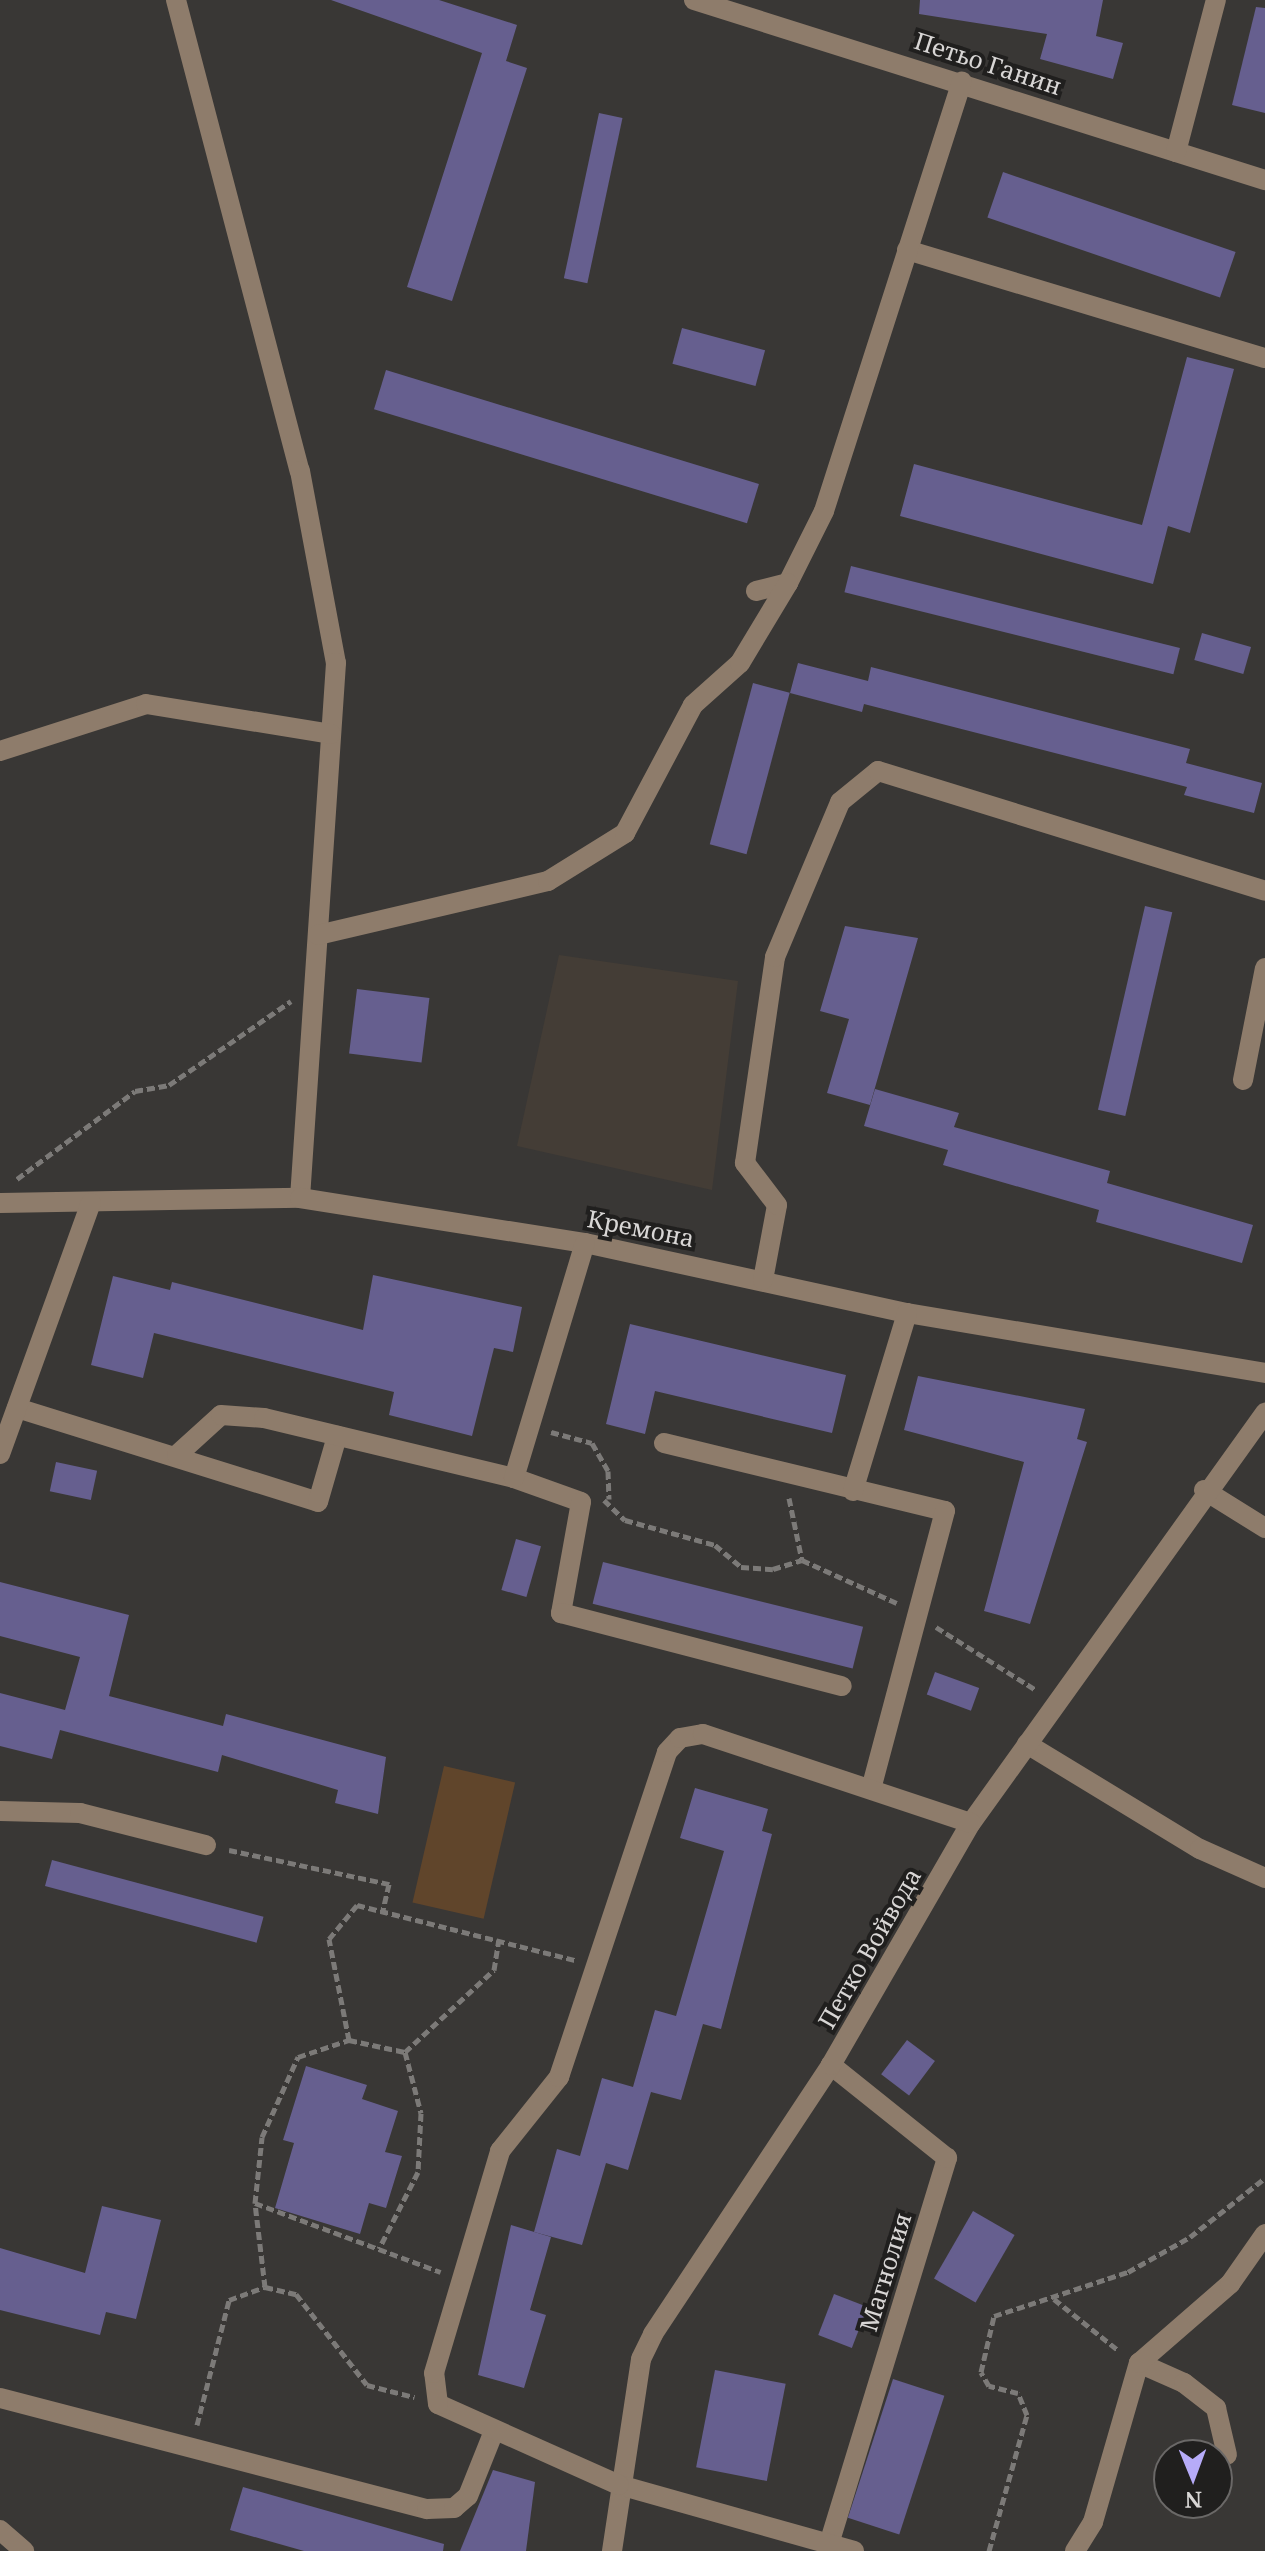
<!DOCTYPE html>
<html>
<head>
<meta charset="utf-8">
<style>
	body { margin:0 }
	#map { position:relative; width:1265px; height:2551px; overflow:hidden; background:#393735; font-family:"Noto Serif",serif }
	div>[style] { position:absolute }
	.built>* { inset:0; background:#443d36 }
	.green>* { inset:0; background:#60452b; transform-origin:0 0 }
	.building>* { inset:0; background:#665f8f; transform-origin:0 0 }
	.path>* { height:5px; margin-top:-2.5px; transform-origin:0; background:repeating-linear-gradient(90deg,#7c7a78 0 8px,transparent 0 12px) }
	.minor>* { height:20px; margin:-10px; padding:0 10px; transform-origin:10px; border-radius:10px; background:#8e7c6b }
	span { translate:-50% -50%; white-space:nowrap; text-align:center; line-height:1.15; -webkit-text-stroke:8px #201f1e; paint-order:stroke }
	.street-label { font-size:24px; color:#d8d6d5 }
	.north { position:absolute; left:1153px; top:2439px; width:80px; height:80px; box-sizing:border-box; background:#201f1e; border:2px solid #6a6867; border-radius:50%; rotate:179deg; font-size:22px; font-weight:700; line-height:32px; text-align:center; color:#d8d6d5 }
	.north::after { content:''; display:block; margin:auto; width:28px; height:36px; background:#b6abf8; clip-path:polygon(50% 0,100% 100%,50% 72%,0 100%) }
</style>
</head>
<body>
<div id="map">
	<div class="built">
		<i style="clip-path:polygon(559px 955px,738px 981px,712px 1190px,517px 1146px)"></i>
	</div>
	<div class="green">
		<i style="left:444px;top:1766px;width:73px;height:140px;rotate:13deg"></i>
	</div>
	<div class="building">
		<i style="clip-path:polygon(331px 0,439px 0,517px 25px,506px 61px,527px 68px,452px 301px,407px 287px,482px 53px)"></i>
		<i style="clip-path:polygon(920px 0,1103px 0,1096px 36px,1123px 43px,1113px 79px,1040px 59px,1047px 34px,919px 14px)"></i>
		<i style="clip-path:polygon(1256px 7px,1265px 8px,1265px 113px,1232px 105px)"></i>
		<i style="left:599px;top:113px;width:24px;height:169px;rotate:12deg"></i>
		<i style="left:1003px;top:172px;width:246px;height:48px;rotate:19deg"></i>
		<i style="left:682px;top:328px;width:86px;height:37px;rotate:15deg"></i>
		<i style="clip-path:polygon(1187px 357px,1234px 369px,1190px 533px,1168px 526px,1153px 584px,900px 516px,914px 464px,1142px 525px)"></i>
		<i style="left:386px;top:370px;width:390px;height:41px;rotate:17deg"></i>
		<i style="left:851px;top:566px;width:339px;height:27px;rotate:14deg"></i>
		<i style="left:1202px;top:633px;width:51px;height:28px;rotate:16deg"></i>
		<i style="clip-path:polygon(798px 663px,868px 681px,871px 667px,1190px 749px,1186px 763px,1262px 783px,1254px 813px,1184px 795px,1187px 787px,864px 704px,862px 712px,790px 693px)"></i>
		<i style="left:753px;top:683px;width:38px;height:167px;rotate:15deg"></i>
		<i style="left:1145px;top:906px;width:28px;height:209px;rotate:13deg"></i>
		<i style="clip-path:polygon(845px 926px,918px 938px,870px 1105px,827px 1093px,849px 1019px,820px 1011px)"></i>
		<i style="left:357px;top:989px;width:73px;height:65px;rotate:7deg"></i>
		<i style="clip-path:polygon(875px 1089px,959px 1113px,954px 1127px,1110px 1171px,1107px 1183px,1253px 1225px,1242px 1263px,1096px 1222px,1099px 1210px,943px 1165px,948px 1150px,864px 1126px)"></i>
		<i style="clip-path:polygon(373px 1275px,522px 1307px,513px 1352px,494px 1348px,472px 1436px,389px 1415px,394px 1392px,154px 1333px,143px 1378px,91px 1365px,113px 1276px,170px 1290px,172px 1282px,363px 1330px)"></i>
		<i style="clip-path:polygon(630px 1324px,846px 1375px,832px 1433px,655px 1391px,645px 1434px,606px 1424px)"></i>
		<i style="clip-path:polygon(918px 1376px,1085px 1409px,1077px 1439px,1087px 1442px,1030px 1624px,984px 1611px,1024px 1462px,904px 1430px)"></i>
		<i style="left:56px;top:1462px;width:42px;height:30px;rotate:12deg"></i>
		<i style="left:516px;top:1539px;width:26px;height:53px;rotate:16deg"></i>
		<i style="left:603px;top:1562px;width:268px;height:43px;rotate:14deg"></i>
		<i style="clip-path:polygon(0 1582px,129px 1615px,109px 1696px,223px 1726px,226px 1714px,386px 1757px,378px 1814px,335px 1803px,338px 1790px,222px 1755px,218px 1772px,60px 1730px,52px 1759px,0 1746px,0 1693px,65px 1710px,80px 1657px,0 1636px)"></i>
		<i style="left:935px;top:1672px;width:47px;height:24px;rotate:20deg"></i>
		<i style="clip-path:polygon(695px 1788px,768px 1809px,762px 1831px,772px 1834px,721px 2029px,703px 2024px,681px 2100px,651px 2092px,628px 2170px,606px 2163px,582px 2245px,534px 2232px,557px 2149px,580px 2156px,602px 2078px,633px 2087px,655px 2010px,676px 2016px,724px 1851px,680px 1838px)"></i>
		<i style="left:52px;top:1860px;width:219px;height:27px;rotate:15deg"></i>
		<i style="left:907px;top:2040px;width:35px;height:43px;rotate:37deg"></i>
		<i style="clip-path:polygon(306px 2066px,367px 2085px,362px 2099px,398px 2111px,385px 2152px,402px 2156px,386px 2208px,369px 2203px,360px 2234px,275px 2208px,294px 2143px,283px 2140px)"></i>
		<i style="clip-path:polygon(102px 2206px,161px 2220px,136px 2319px,106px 2312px,100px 2335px,0 2310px,0 2248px,85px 2273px)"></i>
		<i style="left:973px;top:2211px;width:48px;height:78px;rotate:30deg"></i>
		<i style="clip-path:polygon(511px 2225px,551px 2237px,530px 2310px,546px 2315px,524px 2388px,478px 2375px)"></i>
		<i style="left:834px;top:2294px;width:36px;height:44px;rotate:21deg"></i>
		<i style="left:715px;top:2370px;width:72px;height:99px;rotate:11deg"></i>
		<i style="left:893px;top:2379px;width:54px;height:146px;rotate:18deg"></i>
		<i style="clip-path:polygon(493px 2470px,535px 2482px,526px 2551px,460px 2551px)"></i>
		<i style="clip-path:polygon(243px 2487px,444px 2544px,443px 2551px,304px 2551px,230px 2530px)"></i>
	</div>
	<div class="path">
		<i style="left:17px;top:1179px;width:147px;rotate:-36.7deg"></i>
		<i style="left:135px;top:1091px;width:35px;rotate:-10deg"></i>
		<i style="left:169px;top:1085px;width:148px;rotate:-34.5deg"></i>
		<i style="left:551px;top:1432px;width:42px;rotate:15deg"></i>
		<i style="left:592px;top:1443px;width:32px;rotate:60deg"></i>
		<i style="left:608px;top:1471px;width:28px;rotate:88deg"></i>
		<i style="left:789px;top:1498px;width:63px;rotate:78.2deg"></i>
		<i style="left:604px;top:1500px;width:29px;rotate:44deg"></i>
		<i style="left:625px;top:1520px;width:93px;rotate:15.5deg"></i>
		<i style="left:715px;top:1545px;width:34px;rotate:40deg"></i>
		<i style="left:741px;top:1567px;width:32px;rotate:4deg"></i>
		<i style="left:773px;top:1569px;width:30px;rotate:-17deg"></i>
		<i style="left:802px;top:1560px;width:104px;rotate:24.4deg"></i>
		<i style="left:936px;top:1627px;width:118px;rotate:32.2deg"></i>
		<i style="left:229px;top:1850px;width:164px;rotate:12deg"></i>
		<i style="left:389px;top:1884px;width:28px;rotate:103deg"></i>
		<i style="left:349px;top:2040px;width:103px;rotate:-101.2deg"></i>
		<i style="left:329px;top:1939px;width:44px;rotate:-50.5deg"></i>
		<i style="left:357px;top:1905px;width:225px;rotate:14.2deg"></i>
		<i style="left:405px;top:2052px;width:121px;rotate:-42.7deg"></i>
		<i style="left:494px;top:1970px;width:31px;rotate:-81deg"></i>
		<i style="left:255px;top:2203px;width:66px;rotate:-83.9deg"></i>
		<i style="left:262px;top:2137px;width:88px;rotate:-65.8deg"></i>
		<i style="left:298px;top:2057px;width:54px;rotate:-18.4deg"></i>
		<i style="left:349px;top:2040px;width:57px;rotate:12.1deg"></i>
		<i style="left:405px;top:2052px;width:63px;rotate:75.3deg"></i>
		<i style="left:421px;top:2113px;width:59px;rotate:92.9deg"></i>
		<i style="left:418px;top:2172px;width:86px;rotate:116.9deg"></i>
		<i style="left:265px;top:2287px;width:85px;rotate:-96.8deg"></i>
		<i style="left:255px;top:2203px;width:198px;rotate:20.4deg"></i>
		<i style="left:1054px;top:2299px;width:82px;rotate:38.6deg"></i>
		<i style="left:197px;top:2425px;width:129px;rotate:-75.6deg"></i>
		<i style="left:229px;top:2300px;width:38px;rotate:-20deg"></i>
		<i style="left:265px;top:2287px;width:32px;rotate:13deg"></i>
		<i style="left:296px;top:2294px;width:115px;rotate:52deg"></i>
		<i style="left:367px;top:2385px;width:49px;rotate:14.3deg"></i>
		<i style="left:989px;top:2551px;width:141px;rotate:-74.4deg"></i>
		<i style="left:1027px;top:2415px;width:24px;rotate:-112deg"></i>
		<i style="left:1018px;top:2393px;width:30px;rotate:-166deg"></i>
		<i style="left:989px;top:2386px;width:16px;rotate:-120deg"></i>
		<i style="left:981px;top:2372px;width:57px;rotate:-76.9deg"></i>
		<i style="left:994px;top:2316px;width:141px;rotate:-18.2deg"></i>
		<i style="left:1128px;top:2272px;width:71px;rotate:-29.4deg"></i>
		<i style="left:1190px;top:2237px;width:95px;rotate:-38.2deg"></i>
	</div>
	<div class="minor">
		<i style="left:176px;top:0;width:487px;rotate:75.3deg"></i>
		<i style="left:300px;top:471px;width:195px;rotate:79.4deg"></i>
		<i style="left:336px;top:663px;width:536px;rotate:93.85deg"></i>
		<i style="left:694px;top:0;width:599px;rotate:17.5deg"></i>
		<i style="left:1176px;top:152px;width:157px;rotate:-75.3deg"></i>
		<i style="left:907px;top:250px;width:374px;rotate:16.8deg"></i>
		<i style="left:756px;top:591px;width:33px;rotate:-14deg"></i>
		<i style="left:788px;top:583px;width:80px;rotate:-63.4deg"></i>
		<i style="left:824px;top:511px;width:451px;rotate:-72.2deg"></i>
		<i style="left:0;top:751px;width:153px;rotate:-17.8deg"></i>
		<i style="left:146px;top:704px;width:187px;rotate:9.2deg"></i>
		<i style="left:318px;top:935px;width:236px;rotate:-13.2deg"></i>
		<i style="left:548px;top:881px;width:91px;rotate:-31.9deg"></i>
		<i style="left:625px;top:833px;width:145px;rotate:-62deg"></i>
		<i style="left:693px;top:705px;width:63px;rotate:-41.8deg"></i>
		<i style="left:740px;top:663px;width:93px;rotate:-59deg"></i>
		<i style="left:1243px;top:1080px;width:114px;rotate:-78.9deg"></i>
		<i style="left:0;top:1203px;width:300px;rotate:-1deg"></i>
		<i style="left:300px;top:1198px;width:289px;rotate:9deg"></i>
		<i style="left:585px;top:1243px;width:330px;rotate:12.3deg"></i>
		<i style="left:907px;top:1313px;width:363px;rotate:9.5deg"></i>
		<i style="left:763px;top:1280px;width:76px;rotate:-79.4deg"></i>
		<i style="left:777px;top:1205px;width:53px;rotate:-127.3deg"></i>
		<i style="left:745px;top:1163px;width:208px;rotate:-81.7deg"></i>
		<i style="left:775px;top:957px;width:168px;rotate:-67.2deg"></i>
		<i style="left:840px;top:802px;width:49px;rotate:-39.2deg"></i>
		<i style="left:878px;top:771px;width:405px;rotate:17.2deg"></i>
		<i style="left:17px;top:1408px;width:315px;rotate:17.3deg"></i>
		<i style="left:318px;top:1502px;width:69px;rotate:-73.9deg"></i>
		<i style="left:664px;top:1443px;width:289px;rotate:13.6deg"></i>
		<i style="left:945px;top:1511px;width:288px;rotate:104.9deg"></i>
		<i style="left:0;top:1454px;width:267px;rotate:-70.1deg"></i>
		<i style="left:177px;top:1455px;width:59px;rotate:-42.3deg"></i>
		<i style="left:221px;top:1415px;width:43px;rotate:4deg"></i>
		<i style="left:264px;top:1418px;width:257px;rotate:13.5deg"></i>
		<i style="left:514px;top:1478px;width:71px;rotate:19.7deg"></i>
		<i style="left:581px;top:1502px;width:113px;rotate:100.2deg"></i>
		<i style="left:561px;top:1613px;width:290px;rotate:14.6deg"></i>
		<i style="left:514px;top:1478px;width:245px;rotate:-73.2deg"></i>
		<i style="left:1204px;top:1490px;width:72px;rotate:31.9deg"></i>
		<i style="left:853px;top:1491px;width:186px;rotate:-73.1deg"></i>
		<i style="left:1027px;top:1744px;width:202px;rotate:31.3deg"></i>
		<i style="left:1200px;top:1849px;width:71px;rotate:24deg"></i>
		<i style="left:0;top:1811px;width:80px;rotate:1.4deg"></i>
		<i style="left:80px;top:1813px;width:130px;rotate:14.3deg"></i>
		<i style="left:1139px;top:2363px;width:49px;rotate:24deg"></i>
		<i style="left:1184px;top:2383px;width:41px;rotate:38deg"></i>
		<i style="left:1216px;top:2408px;width:48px;rotate:76.8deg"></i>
		<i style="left:0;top:2398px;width:441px;rotate:14.6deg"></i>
		<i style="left:427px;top:2509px;width:27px;rotate:-2deg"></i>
		<i style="left:454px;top:2508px;width:18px;rotate:-41deg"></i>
		<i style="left:468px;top:2496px;width:70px;rotate:-68.2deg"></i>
		<i style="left:0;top:2530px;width:32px;rotate:41deg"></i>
		<i style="left:829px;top:2544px;width:404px;rotate:-73deg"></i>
		<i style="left:947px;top:2158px;width:149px;rotate:-141.3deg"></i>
		<i style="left:612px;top:2551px;width:194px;rotate:-81.4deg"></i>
		<i style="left:641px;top:2359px;width:28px;rotate:-64deg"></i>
		<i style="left:653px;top:2334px;width:323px;rotate:-56.5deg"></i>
		<i style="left:831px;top:2065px;width:280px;rotate:-60deg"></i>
		<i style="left:971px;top:1823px;width:505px;rotate:-54.36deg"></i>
		<i style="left:854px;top:2551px;width:244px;rotate:-164.3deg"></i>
		<i style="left:619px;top:2485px;width:198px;rotate:-155.9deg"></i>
		<i style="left:438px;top:2404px;width:31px;rotate:-97deg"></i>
		<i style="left:434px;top:2373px;width:232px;rotate:-73.4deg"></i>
		<i style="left:500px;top:2151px;width:95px;rotate:-51.4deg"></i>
		<i style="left:559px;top:2077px;width:342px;rotate:-71.6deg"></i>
		<i style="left:667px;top:1752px;width:19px;rotate:-47deg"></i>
		<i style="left:680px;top:1738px;width:23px;rotate:-10deg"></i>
		<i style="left:703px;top:1734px;width:282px;rotate:18.4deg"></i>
		<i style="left:1075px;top:2551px;width:34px;rotate:-58deg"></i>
		<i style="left:1093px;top:2522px;width:166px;rotate:-73.9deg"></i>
		<i style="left:1139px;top:2363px;width:121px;rotate:-41deg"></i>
		<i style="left:1230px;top:2284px;width:61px;rotate:-55deg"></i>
	</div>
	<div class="street-label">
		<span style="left:988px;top:63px;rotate:18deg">Петьо Ганин</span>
		<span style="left:641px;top:1228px;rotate:11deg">Кремона</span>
		<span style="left:869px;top:1948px;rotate:-60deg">Петко Войвода</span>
		<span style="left:885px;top:2272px;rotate:-73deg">Магнолия</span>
	</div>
	<div class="north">N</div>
</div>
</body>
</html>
